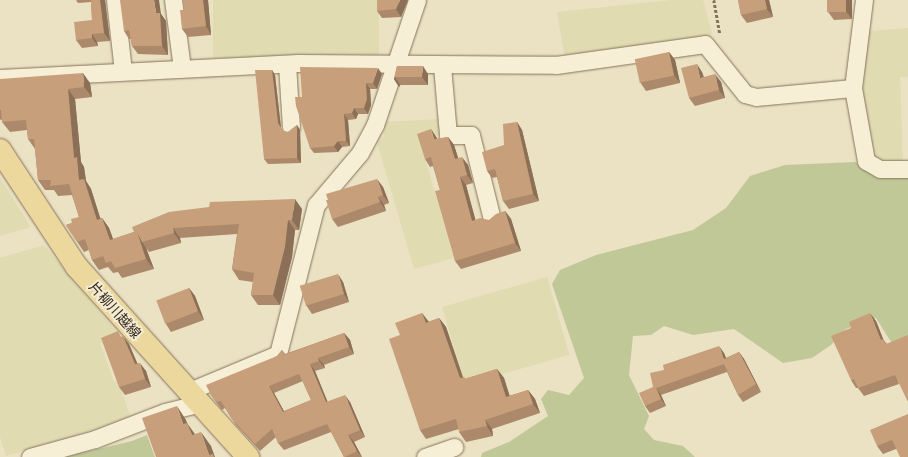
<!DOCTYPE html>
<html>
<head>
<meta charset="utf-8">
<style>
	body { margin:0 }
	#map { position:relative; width:908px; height:457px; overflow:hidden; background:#ebe1c3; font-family:Lora,"Noto Sans JP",serif }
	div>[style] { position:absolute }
	.farmland>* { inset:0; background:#e0dbb1; transform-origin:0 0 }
	.green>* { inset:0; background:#c0c898 }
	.path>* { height:2.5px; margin-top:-1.25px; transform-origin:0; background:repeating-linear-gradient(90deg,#84735b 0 3px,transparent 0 5px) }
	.roads { filter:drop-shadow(0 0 1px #84735b) drop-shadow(0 0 1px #84735b) }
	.minor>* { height:17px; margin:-8.5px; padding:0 8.5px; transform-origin:8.5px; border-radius:8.5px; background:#f6eed5 }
	.major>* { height:22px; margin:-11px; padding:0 11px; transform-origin:11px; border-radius:11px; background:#ecd89d }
	.wall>* { inset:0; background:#ab896a }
	.shaded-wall>* { inset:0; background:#8b6f56 }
	.building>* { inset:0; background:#c79f7b; transform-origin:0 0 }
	span { translate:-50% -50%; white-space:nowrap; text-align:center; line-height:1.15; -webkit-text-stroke:4px #f3ebd2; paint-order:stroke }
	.street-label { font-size:14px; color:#352a1e }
</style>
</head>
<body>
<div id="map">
	<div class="farmland">
		<i style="left:213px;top:0;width:166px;height:58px"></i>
		<i style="clip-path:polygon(671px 0,703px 0,712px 33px,708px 40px,565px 59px,557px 12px)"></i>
		<i style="clip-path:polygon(908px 28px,908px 77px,900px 77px,903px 164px,870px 159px,858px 83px,865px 35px,871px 31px)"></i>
		<i style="clip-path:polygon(440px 119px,441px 134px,420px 141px,454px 258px,414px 269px,377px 142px,384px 137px,385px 122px)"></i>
		<i style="clip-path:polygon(0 178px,31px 227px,0 236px)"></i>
		<i style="clip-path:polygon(44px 245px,119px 335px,100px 343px,114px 382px,118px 381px,130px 416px,95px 430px,6px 456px,0 437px,0 258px)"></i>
		<i style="left:547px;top:277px;width:81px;height:109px;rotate:74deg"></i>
	</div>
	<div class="green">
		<i style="clip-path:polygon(855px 162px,884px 176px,908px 176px,908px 342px,893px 345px,876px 318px,846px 329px,831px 345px,812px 358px,783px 363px,734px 329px,693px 335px,664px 326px,651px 335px,633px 336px,629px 375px,649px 416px,644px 429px,654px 440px,683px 446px,695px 457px,481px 457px,482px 453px,509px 442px,548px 416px,541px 399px,548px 390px,569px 395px,584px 378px,552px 284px,560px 270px,596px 255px,693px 230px,726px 208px,750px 176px,785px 165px)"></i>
		<i style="clip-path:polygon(147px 435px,155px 457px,64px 457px,132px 441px)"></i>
	</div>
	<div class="path">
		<i style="left:714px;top:0;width:34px;rotate:80deg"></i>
	</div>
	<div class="roads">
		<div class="minor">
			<i style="left:115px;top:0;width:71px;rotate:83.6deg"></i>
			<i style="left:173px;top:0;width:69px;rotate:82.5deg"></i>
			<i style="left:287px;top:64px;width:63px;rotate:86.4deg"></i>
			<i style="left:442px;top:66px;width:69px;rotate:85deg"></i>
			<i style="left:448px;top:135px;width:23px"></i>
			<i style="left:471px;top:135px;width:87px;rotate:76deg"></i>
			<i style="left:0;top:78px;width:298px;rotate:-2.9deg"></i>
			<i style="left:298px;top:63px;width:258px;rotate:0.4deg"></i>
			<i style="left:556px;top:65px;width:150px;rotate:-8deg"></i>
			<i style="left:705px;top:44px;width:64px;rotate:51.3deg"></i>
			<i style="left:745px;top:94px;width:11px;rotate:15deg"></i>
			<i style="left:756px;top:97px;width:97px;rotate:-5.3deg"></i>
			<i style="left:853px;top:88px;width:74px;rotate:79.9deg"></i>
			<i style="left:866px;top:161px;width:16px;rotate:30deg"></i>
			<i style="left:880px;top:169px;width:28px"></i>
			<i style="left:853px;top:88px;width:89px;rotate:-82.9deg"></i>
			<i style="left:187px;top:392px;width:99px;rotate:-22.7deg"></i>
			<i style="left:278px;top:354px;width:154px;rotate:-75.7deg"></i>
			<i style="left:316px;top:205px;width:68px;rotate:-49.8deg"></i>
			<i style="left:360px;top:153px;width:32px;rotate:-62deg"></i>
			<i style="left:375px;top:125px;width:132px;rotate:-71.4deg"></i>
			<i style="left:30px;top:457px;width:67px;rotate:-15.5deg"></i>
			<i style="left:95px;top:439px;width:75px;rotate:-21.1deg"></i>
			<i style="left:165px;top:412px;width:34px;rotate:-14deg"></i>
			<i style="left:425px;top:457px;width:31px;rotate:-19deg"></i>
		</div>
		<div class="major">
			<i style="left:0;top:150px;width:140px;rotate:56.7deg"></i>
			<i style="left:77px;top:267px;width:256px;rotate:48deg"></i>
		</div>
	</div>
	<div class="wall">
		<i style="clip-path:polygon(76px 0,105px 0,110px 41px,97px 42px,98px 46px,82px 48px,76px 40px,92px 20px,91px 2px,78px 3px)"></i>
		<i style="clip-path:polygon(183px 0,208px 0,211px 35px,188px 37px,182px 29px,184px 10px)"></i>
		<i style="clip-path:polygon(408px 0,401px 17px,382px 18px,377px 11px)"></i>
		<i style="clip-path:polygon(738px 0,769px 0,773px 17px,747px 23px,741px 15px)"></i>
		<i style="clip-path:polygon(827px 0,852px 0,852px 19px,834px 20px,828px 12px)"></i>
		<i style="clip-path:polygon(161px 14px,166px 21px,168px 55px,138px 54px,132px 46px,131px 39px,129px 39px,124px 31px)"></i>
		<i style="clip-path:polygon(669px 52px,675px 60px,680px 83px,646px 91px,640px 82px)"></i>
		<i style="clip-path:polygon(397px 66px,428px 74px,428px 85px,400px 85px,399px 87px,394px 79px)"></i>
		<i style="clip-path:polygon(272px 70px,275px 75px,281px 128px,283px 131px,288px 132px,297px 125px,300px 130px,301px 163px,268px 164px,264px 159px)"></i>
		<i style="clip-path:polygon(702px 72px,704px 77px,721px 82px,725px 98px,695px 106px,689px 98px)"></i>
		<i style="clip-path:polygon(382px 74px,377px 89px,370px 89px,371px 105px,368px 114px,358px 114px,356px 119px,348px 120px,350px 146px,342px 147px,338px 152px,314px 153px,310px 148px,302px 97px)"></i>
		<i style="clip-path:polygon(0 79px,90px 83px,92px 97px,75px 99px,81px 162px,84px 167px,86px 181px,91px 189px,100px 218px,102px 218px,109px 228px,113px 239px,134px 232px,302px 209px,299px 230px,295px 230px,292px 257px,280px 305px,258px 305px,251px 295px,253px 282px,239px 280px,232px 269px,237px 234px,180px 238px,181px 243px,149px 252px,146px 248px,154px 269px,122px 278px,118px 272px,113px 273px,108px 267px,99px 270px,92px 260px,89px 250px,84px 252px,66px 225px,72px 223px,79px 217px,72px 195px,58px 196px,54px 190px,45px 190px,38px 180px,35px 149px,28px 139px,27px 130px,10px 132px,2px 122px,2px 120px,1px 120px,0 119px)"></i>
		<i style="clip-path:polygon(517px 122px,522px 130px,539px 201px,509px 209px,503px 201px,497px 177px,492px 178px,487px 171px,504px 145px)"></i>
		<i style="clip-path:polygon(448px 137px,454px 145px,458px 158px,468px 165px,473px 183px,466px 185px,475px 220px,489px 220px,505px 211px,511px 219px,521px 251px,461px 269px,455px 261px,440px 190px,433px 166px,430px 167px,425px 159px,437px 138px,437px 139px)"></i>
		<i style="clip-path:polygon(383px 187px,389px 203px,384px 205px,386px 211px,338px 227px,332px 219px)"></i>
		<i style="clip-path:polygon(343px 282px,349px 302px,312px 314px,306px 305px)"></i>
		<i style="clip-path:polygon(189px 288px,195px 296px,204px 320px,171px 332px,166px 324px)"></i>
		<i style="clip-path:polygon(422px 313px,428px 322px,439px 318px,446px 327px,463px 377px,464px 377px,465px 379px,497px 369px,504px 378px,509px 396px,528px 390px,535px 399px,540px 413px,492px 429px,493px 436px,466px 442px,459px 432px,459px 429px,426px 439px,420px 430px,400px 335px)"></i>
		<i style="clip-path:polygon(876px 321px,883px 339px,887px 344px,899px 384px,864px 396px,858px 388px,856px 388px,851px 380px)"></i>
		<i style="clip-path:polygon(evenodd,344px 333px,350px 340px,354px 354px,324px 365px,325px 368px,315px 371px,327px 402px,350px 402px,365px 437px,354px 442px,362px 457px,344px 457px,331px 432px,284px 450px,278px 443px,276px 437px,260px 451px,236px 425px,225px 408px,222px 410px,216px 402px,211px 395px,277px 356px,282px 350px,285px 354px,344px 333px,303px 381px,311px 400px,284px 411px,274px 393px,303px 381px)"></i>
		<i style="clip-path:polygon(122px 336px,129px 344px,137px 363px,146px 371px,151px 387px,125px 395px,119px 387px)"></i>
		<i style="clip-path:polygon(739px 352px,744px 359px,761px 392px,743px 402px,738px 395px,727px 372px,661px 395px,666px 406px,650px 413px,645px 406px,653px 387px,664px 370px,724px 353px,726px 358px)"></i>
		<i style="clip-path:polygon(908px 414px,896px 449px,883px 454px,877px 446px)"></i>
	</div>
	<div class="shaded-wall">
		<i style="clip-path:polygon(100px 0,105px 0,110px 41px,104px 33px)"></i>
		<i style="clip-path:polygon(154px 0,159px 0,161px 14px,166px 21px,168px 55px,162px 46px,156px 13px)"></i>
		<i style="clip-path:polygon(203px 0,208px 0,211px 35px,206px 26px)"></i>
		<i style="clip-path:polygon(400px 0,408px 0,401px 17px,396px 9px)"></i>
		<i style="clip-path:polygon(765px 0,769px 0,773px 17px,767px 9px)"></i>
		<i style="clip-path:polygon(846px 0,852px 0,852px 19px,846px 11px)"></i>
		<i style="clip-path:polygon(92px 34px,97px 42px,98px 46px,92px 38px)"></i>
		<i style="clip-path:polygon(669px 52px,675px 60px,680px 83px,674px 75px)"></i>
		<i style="clip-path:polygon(697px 64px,702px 72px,706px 86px,700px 78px)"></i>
		<i style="clip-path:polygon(423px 66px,428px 74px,428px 85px,422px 77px)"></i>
		<i style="clip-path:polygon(378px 68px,382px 74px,377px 89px,373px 83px)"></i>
		<i style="clip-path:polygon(272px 70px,275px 75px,281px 128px,278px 123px)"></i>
		<i style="clip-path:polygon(83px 73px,90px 83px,92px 97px,84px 87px)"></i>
		<i style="clip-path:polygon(715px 74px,721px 82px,725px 98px,719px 90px)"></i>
		<i style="clip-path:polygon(395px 77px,400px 85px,399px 87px,394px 79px)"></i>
		<i style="clip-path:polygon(366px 83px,370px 89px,371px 105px,368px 114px,364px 108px)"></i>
		<i style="clip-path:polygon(68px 89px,75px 99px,81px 162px,84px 167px,86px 181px,91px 189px,104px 230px,97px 220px,79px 180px,74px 158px)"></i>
		<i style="clip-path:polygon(354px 108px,358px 114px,356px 119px,352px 113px)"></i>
		<i style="clip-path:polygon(344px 114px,348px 120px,350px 146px,346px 141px)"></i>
		<i style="clip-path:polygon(517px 122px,522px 130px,539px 201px,533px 194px)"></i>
		<i style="clip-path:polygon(297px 125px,300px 130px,301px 163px,297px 158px)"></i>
		<i style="clip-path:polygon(431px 129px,437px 138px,440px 147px,434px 139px)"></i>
		<i style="clip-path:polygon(448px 137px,454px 145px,461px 167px,455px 159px)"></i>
		<i style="clip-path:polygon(338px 141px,342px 147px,338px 152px,334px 146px)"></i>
		<i style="clip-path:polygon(462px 157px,468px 165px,473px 183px,467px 175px)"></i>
		<i style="clip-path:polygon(460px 177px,466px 185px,478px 229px,472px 221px)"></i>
		<i style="clip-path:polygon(377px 179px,383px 187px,389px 203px,383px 195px)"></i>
		<i style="clip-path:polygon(378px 197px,384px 205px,386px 211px,380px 202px)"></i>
		<i style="clip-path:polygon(295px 199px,302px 209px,299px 230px,292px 220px)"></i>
		<i style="clip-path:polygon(505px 211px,511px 219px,521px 251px,515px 243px)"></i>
		<i style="clip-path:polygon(102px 218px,109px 228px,117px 250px,110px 240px)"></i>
		<i style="clip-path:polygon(288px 220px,295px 230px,292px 257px,280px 305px,273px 295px)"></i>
		<i style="clip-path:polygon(173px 228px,180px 238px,181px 243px,174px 233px)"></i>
		<i style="clip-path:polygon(137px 232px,142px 242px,146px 248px,154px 269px,146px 259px)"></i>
		<i style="clip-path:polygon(338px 274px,343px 282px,349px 302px,344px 294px)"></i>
		<i style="clip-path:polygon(189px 288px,195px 296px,204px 320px,198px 311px)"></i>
		<i style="clip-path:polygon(422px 313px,429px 322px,426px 323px)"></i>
		<i style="clip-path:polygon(870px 313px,876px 321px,887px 349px,881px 340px)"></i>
		<i style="clip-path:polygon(439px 318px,446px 327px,466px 387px,460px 378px)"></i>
		<i style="clip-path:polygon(344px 333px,350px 340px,354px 354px,349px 347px)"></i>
		<i style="clip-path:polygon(123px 336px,129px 344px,141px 372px,135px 364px)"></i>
		<i style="clip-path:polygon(719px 346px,724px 353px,729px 366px,724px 359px)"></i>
		<i style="clip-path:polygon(739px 352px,744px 359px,761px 392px,756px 384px)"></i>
		<i style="clip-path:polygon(318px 358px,324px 365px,325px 368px,319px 361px)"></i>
		<i style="clip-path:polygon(140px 363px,146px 371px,151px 387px,145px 379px)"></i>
		<i style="clip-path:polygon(310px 364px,315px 371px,331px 410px,326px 402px)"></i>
		<i style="clip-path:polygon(497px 369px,504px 378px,513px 406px,506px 397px)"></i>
		<i style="clip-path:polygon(269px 386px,274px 393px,288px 419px,283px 412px)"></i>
		<i style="clip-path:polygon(656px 388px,661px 395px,666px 406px,661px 399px)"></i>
		<i style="clip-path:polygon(528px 390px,535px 399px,540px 413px,533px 404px)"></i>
		<i style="clip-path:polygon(345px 395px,350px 402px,365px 437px,360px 430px)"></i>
		<i style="clip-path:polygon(177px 406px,186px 420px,193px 438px,183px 424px)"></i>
		<i style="clip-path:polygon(485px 420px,492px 429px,493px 436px,487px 426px)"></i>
		<i style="clip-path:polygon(187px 423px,197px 437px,192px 435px)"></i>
		<i style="clip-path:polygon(201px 432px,211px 446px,215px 457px,210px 457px,209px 455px)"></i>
		<i style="clip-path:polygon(348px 435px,354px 442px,362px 457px,357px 451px)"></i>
	</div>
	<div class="building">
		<i style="clip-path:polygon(91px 0,100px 0,104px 33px,92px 34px,92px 38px,76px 40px,74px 22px,92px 20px)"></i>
		<i style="clip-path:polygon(120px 0,154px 0,156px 13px,160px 13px,162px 46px,132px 46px,129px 30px,124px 31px)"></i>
		<i style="clip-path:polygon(183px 0,203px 0,206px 26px,182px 29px,180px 10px,184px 10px)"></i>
		<i style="clip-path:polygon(377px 0,400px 0,396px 9px,377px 11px)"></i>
		<i style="clip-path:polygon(738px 0,765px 0,767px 9px,741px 15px)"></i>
		<i style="left:827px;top:0;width:19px;height:12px"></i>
		<i style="left:669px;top:52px;width:24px;height:35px;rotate:78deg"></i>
		<i style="clip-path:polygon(697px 64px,700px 78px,715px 74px,719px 90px,689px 98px,681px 68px)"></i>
		<i style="clip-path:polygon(397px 66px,423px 66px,422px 77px,395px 77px,394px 79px)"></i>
		<i style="clip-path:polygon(300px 67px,378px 68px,373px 83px,366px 83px,367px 99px,364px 108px,354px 108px,352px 113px,344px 114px,346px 141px,338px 141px,334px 146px,310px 148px,296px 106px,295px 97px,302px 97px)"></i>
		<i style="clip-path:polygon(255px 70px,272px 70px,278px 123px,283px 131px,288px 132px,297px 125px,297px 158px,264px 159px)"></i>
		<i style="clip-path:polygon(83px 73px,84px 87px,68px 89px,74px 158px,77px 157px,79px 180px,84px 179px,97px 220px,102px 218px,110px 240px,134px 232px,132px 227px,169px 212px,209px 207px,210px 202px,295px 199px,292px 220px,288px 220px,285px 247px,273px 295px,251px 295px,254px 273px,232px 269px,239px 224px,173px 228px,174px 233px,142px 242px,137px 232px,146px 259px,115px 268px,111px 261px,106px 263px,103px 256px,92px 260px,85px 239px,77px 242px,66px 225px,72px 223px,71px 219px,79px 217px,69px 184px,50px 186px,51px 180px,38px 180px,34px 139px,28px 139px,26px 120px,2px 122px,1px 110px,0 110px,0 79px)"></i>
		<i style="clip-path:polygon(517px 122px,533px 194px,503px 201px,495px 169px,487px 171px,482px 152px,504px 145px,503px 124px)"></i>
		<i style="clip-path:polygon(431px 129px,434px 139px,448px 137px,455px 159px,462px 157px,467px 175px,460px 177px,472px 221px,480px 218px,489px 220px,496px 214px,505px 211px,515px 243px,455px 261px,435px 191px,440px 190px,431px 157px,425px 159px,417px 134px)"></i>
		<i style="clip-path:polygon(377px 179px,383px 195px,378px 197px,380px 202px,332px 219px,326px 200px,328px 200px,326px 194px)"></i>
		<i style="left:338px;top:274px;width:21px;height:40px;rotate:73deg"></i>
		<i style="left:189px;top:288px;width:25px;height:35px;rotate:69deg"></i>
		<i style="clip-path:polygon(422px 313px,426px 323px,439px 318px,460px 378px,464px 377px,464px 379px,497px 369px,506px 397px,528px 390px,533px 404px,485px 420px,487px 426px,459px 432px,456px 419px,420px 430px,389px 339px,400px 335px,395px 323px)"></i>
		<i style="clip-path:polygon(870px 313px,881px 340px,883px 339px,886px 344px,908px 335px,908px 402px,895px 375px,858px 388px,854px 379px,851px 380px,831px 336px,851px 328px,849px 322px)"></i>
		<i style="clip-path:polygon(118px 331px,121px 337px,123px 336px,135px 364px,140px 363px,145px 379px,119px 387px,101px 338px)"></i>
		<i style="clip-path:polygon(evenodd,344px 333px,349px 347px,318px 358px,319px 361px,310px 364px,326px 402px,345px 395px,360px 430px,348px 435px,357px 451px,345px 457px,344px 457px,327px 424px,278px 443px,272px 429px,255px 444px,231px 418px,221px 401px,217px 402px,211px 395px,206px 385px,277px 356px,282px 350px,284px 355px,344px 333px,299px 374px,311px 400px,283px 412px,269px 386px,299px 374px)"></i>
		<i style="clip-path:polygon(719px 346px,724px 359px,739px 352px,756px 384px,738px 395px,724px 364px,656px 388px,661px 399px,645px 406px,639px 393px,653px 387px,650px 373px,664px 370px,663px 365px)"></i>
		<i style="clip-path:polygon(177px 406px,183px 424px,187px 423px,192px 435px,201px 432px,209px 455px,213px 454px,214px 457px,156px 457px,142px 418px)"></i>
		<i style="clip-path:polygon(908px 414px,908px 457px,900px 457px,892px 440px,877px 446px,870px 430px)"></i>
	</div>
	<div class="street-label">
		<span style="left:115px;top:310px;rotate:48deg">片柳川越線</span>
	</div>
</div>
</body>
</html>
